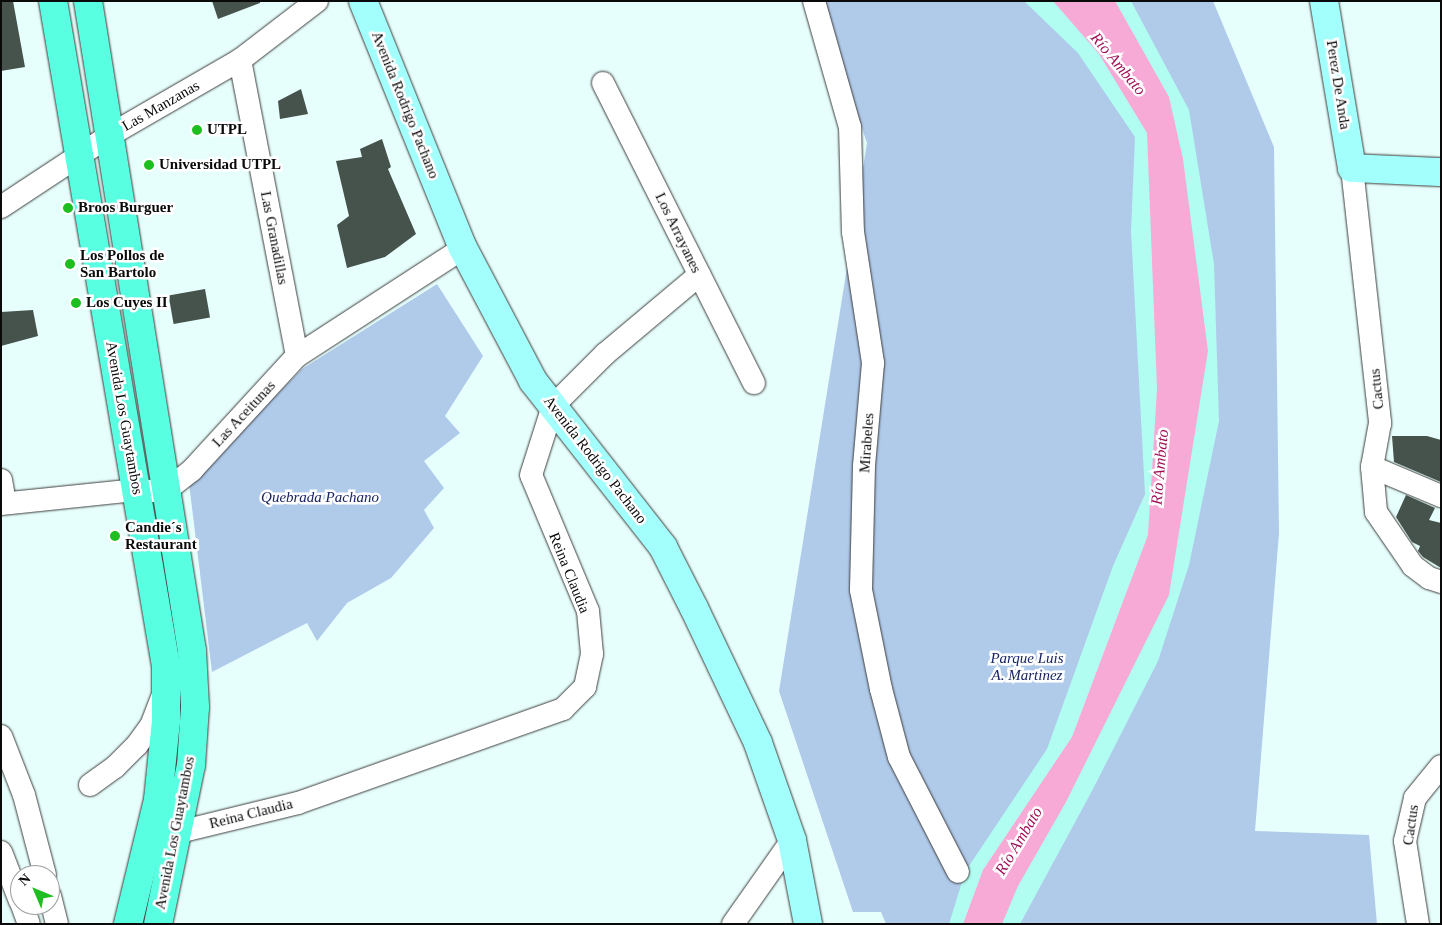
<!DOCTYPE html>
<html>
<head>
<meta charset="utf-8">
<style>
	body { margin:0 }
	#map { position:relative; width:1442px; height:925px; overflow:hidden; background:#e7fffc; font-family:"Times New Roman",serif }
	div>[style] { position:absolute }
	.green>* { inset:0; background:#b0caea }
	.sand>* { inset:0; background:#b1fdf1 }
	.water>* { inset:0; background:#f8aad6 }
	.building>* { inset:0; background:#46534c; transform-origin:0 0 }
	.roads { filter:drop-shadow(0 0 1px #3d3d3d) drop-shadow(0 0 1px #3d3d3d) }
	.street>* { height:22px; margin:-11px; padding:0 11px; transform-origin:11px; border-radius:11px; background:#fff }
	.secondary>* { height:28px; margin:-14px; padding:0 14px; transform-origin:14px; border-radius:14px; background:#a2fffb }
	.primary>* { height:28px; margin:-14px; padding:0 14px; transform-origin:14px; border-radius:14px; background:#58ffe1 }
	.dots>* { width:14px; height:14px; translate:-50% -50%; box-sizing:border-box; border:2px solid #fff; border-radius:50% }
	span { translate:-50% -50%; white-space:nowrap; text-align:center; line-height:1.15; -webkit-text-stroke:5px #fff; paint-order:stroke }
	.street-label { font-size:15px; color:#0a0a0a }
	.poi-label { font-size:15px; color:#0a0a0a; font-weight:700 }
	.left { translate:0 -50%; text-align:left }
	.park-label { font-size:15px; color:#192463; font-style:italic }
	.water-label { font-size:16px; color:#9f1057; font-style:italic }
	.frame { position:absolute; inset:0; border:2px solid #0a0a0a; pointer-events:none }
	.north { position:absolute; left:10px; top:865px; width:50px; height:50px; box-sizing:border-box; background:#fff; border:1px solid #9d9d9d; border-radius:50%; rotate:315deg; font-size:14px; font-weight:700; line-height:20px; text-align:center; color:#0a0a0a }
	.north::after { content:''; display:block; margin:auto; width:18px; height:22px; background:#1ebe21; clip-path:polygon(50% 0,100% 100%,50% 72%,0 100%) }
</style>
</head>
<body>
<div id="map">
	<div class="green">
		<i style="clip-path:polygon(819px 1px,1213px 1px,1274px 147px,1279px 533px,1255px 831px,1369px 835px,1377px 924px,886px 924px,881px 912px,853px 912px,779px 691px,867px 143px)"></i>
		<i style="clip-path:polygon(437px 284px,483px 356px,445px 416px,460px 433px,424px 461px,444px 488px,424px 510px,434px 528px,391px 578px,347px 603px,317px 641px,307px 623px,212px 672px,189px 483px,302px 369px)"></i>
	</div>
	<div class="sand">
		<i style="clip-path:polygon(1024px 1px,1131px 1px,1189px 110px,1214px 264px,1219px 421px,1189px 565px,1158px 661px,1093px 789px,1020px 924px,949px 924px,965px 872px,1047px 749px,1113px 566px,1145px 494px,1131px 231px,1135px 137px,1078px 53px)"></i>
	</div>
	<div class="water">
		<i style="clip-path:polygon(1053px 1px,1115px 1px,1169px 97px,1183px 159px,1208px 351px,1169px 595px,1066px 802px,1018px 886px,1002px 924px,963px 924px,983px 870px,1072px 737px,1148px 535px,1157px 389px,1147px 133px,1099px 54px)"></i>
	</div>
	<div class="building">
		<i style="clip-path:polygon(1px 1px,13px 1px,25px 67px,1px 71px)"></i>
		<i style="clip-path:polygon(212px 1px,260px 1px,260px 3px,218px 19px)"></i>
		<i style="clip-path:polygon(301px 89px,308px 114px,280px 119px,278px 101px)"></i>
		<i style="clip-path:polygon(382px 139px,391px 167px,388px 169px,416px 234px,385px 257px,347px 268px,337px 225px,349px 216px,336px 161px,362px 157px,360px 149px)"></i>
		<i style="left:205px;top:289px;width:29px;height:37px;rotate:80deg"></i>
		<i style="clip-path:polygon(33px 310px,38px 336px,1px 346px,1px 312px)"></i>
		<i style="clip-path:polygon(1392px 436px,1427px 436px,1441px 440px,1441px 482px,1394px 462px)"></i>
		<i style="clip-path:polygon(1406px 495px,1435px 508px,1429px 520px,1441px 523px,1441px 568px,1423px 557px,1418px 551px,1420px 546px,1412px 542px,1396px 517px)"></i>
	</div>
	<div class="roads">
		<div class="street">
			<i style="left:814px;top:1px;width:131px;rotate:74.1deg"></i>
			<i style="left:850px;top:127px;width:105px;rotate:88.4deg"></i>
			<i style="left:853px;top:232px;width:133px;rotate:81.3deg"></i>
			<i style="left:873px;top:363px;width:103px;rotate:95deg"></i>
			<i style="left:864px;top:466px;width:124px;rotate:91.4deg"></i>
			<i style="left:861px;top:590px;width:101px;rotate:78.6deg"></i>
			<i style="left:881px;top:689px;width:70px;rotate:75.2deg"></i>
			<i style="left:899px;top:757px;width:129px;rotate:62.8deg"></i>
			<i style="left:240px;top:60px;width:301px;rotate:79.1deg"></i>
			<i style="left:603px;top:83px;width:336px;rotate:63.3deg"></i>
			<i style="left:1352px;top:168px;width:257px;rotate:83.7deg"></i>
			<i style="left:1380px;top:423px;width:45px;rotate:100.3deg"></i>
			<i style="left:1372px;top:467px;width:45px;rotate:84.9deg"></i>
			<i style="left:1376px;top:512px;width:65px;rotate:55.6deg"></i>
			<i style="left:1413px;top:566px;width:20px;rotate:37deg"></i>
			<i style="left:1429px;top:578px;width:13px;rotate:18deg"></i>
			<i style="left:1px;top:207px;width:131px;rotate:-33.4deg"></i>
			<i style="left:110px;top:135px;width:150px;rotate:-30deg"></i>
			<i style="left:240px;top:60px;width:97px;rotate:-37.5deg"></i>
			<i style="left:1372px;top:467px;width:75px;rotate:22.8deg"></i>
			<i style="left:1px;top:480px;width:23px;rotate:80deg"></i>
			<i style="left:1px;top:504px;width:137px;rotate:-5.9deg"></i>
			<i style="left:137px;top:490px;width:27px;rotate:4deg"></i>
			<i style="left:164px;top:492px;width:36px;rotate:-38deg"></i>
			<i style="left:192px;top:470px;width:155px;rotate:-47.4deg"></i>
			<i style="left:297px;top:356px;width:198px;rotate:-33deg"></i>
			<i style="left:1px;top:736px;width:63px;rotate:68.7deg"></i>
			<i style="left:24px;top:795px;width:83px;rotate:75.3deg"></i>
			<i style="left:90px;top:785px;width:31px;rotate:-36deg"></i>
			<i style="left:115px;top:767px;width:31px;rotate:-45deg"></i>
			<i style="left:137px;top:745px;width:24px;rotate:-54deg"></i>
			<i style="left:151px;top:726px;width:33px;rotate:-69deg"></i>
			<i style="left:179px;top:832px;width:122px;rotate:-13.7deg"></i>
			<i style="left:298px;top:803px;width:281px;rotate:-19.5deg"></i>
			<i style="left:563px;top:709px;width:31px;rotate:-45deg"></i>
			<i style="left:585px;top:687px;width:34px;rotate:-78deg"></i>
			<i style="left:592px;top:654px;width:43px;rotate:-95.3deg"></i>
			<i style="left:588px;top:611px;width:147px;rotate:-112.7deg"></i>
			<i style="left:531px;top:475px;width:72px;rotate:-72.3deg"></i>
			<i style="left:553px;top:406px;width:74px;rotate:-45deg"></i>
			<i style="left:605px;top:354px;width:123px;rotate:-40deg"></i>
			<i style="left:1px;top:852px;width:53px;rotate:68.8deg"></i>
			<i style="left:50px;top:896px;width:29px;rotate:76deg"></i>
			<i style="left:22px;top:905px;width:20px;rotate:70deg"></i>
			<i style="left:733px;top:924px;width:103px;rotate:-54.9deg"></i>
			<i style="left:1418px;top:924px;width:84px;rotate:-98.9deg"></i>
			<i style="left:1405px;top:841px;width:44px;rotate:-76.9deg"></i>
			<i style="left:1415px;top:798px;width:41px;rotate:-50.9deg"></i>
		</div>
		<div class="secondary">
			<i style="left:363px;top:1px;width:266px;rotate:68deg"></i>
			<i style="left:463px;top:248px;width:150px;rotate:62.2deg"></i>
			<i style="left:533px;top:381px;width:211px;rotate:51.9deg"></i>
			<i style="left:663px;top:547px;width:68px;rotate:63.1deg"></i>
			<i style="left:694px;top:608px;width:149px;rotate:64.6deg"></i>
			<i style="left:758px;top:743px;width:103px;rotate:70.7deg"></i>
			<i style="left:792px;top:840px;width:86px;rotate:79.2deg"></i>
			<i style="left:1324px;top:1px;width:169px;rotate:80.5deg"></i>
			<i style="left:1352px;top:168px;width:89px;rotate:2.6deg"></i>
		</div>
		<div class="primary">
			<i style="left:53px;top:1px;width:675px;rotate:80.36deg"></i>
			<i style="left:166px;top:666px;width:55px;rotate:90deg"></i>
			<i style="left:166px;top:721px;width:79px;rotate:95.8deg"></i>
			<i style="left:158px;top:800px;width:128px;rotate:103.6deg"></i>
			<i style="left:88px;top:1px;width:658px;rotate:80.91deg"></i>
			<i style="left:192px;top:651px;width:56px;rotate:86.9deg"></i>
			<i style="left:195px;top:707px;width:58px;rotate:93.9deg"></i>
			<i style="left:191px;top:765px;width:162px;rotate:101.7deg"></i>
		</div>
	</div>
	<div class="dots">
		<i style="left:197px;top:130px;background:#1ebe21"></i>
		<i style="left:149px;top:165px;background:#1ebe21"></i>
		<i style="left:68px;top:208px;background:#1ebe21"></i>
		<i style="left:70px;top:264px;background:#1ebe21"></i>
		<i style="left:76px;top:303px;background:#1ebe21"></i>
		<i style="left:115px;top:536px;background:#1ebe21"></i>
	</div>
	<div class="street-label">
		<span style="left:1338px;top:85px;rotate:81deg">Perez De Anda</span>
		<span style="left:405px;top:105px;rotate:68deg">Avenida Rodrigo Pachano</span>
		<span style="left:161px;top:106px;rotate:-30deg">Las Manzanas</span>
		<span style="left:678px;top:233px;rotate:64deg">Los Arrayanes</span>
		<span style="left:274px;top:238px;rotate:79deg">Las Granadillas</span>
		<span style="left:1377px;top:389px;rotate:-96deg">Cactus</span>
		<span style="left:244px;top:414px;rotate:-47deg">Las Aceitunas</span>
		<span style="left:124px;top:418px;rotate:80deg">Avenida Los Guaytambos</span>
		<span style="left:867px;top:443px;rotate:-86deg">Mirabeles</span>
		<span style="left:595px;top:460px;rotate:52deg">Avenida Rodrigo Pachano</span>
		<span style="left:569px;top:573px;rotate:68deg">Reina Claudia</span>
		<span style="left:251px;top:814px;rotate:-14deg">Reina Claudia</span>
		<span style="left:1411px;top:825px;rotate:-82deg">Cactus</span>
		<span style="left:175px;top:833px;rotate:-79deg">Avenida Los Guaytambos</span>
	</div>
	<div class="poi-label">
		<span class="left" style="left:207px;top:130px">UTPL</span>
		<span class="left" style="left:159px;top:165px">Universidad UTPL</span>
		<span class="left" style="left:78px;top:208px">Broos Burguer</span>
		<span class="left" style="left:80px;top:264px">Los Pollos de<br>San Bartolo</span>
		<span class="left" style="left:86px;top:303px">Los Cuyes II</span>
		<span class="left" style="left:125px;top:536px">Candie´s<br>Restaurant</span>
	</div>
	<div class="park-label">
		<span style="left:320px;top:498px">Quebrada Pachano</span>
		<span style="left:1027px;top:667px">Parque Luis<br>A. Martinez</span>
	</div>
	<div class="water-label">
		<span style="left:1118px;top:64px;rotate:50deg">Río Ambato</span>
		<span style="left:1160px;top:467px;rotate:-85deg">Río Ambato</span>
		<span style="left:1019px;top:841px;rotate:-59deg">Río Ambato</span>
	</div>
	<div class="frame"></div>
	<div class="north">N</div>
</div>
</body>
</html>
